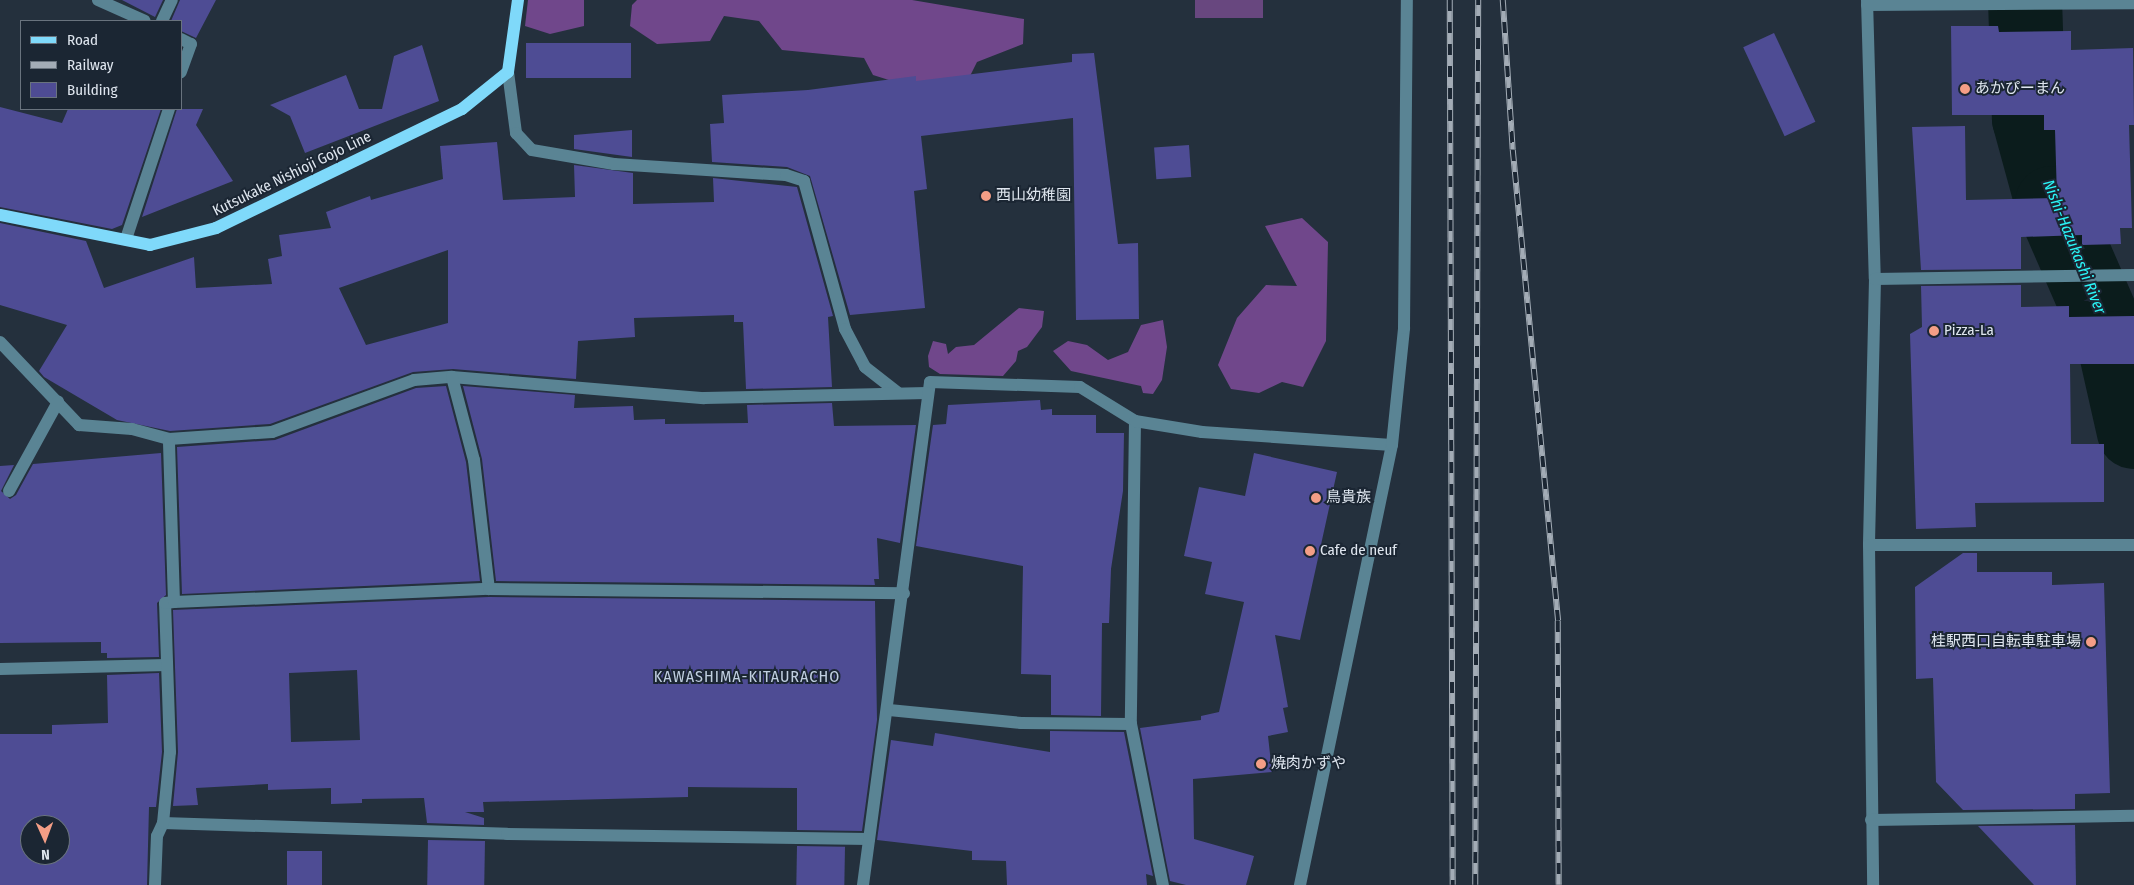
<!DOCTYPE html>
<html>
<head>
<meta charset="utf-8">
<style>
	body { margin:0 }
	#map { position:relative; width:2134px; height:885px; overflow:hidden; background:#24303d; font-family:"Fira Sans Condensed","Noto Sans JP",sans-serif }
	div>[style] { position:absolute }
	.green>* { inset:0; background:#68477f; transform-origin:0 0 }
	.forest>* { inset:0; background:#70478b }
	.river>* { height:74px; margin:-37px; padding:0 37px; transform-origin:37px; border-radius:37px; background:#0b1c1c }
	.building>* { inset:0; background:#4e4c94; transform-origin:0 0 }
	.minor>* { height:12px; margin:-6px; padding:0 6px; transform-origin:6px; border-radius:6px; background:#5a8494 }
	.major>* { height:12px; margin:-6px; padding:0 6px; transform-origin:6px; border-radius:6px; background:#7fd9fa }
	.rail>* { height:5.5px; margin-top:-2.75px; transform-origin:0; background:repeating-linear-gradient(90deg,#1b2633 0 11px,#a3acb6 0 22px); box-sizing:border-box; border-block:1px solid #a3acb6 }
	.dots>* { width:14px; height:14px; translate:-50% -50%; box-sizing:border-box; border:2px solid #1b2633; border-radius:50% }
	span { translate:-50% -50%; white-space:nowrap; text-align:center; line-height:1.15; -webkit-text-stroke:4px #1b2633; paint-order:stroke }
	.poi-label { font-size:15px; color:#dfe6ef }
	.left { translate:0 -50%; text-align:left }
	.right { translate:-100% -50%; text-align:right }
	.street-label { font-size:15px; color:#dfe6ef }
	.water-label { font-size:16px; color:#2af5f7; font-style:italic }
	.neighbourhood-label { font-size:16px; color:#c0cfe0; letter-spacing:1px }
	.legend { position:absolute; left:20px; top:20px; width:162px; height:90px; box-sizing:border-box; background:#1b2633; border:1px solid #69737e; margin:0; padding:6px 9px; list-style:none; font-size:15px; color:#dfe6ef }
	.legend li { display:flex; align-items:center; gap:10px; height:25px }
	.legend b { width:25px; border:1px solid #69737e }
	.north { position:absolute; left:20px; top:815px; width:50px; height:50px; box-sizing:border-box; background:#1b2633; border:1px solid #69737e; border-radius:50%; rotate:178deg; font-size:14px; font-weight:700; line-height:20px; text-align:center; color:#dfe6ef }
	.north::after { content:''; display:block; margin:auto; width:18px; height:22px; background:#f49e86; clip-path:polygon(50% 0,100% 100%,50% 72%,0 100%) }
</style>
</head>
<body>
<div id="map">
	<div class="green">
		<i style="left:1195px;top:0;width:68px;height:18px"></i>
	</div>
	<div class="forest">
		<i style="clip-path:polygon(528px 0,584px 0,584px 26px,550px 34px,525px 26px)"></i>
		<i style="clip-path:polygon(637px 0,912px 0,1024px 19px,1023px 44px,977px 62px,962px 92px,927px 92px,873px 75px,864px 58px,782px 50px,759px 21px,724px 16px,710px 41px,657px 44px,630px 26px,632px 5px)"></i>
		<i style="clip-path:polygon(1302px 218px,1328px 242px,1326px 341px,1303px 387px,1282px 382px,1259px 393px,1231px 389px,1218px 365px,1237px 318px,1266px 285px,1297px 286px,1265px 226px)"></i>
		<i style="clip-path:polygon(1019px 308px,1044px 311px,1042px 327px,1027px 347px,1018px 351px,1016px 361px,1003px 376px,940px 374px,929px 367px,928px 356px,933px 341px,946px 344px,948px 354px,956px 347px,974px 345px)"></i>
		<i style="clip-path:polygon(1163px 320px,1167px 347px,1162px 380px,1153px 394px,1143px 393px,1141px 386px,1071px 371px,1053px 351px,1068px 341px,1087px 345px,1108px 360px,1128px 352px,1141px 325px)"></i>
	</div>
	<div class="river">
		<i style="left:2025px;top:0;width:119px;rotate:88.1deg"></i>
		<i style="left:2029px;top:119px;width:87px;rotate:74.7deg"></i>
		<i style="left:2052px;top:203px;width:158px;rotate:66.5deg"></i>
		<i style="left:2115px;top:348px;width:86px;rotate:77.3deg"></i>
	</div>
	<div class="building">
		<i style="clip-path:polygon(122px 0,163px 0,155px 17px)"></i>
		<i style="clip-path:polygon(180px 0,216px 0,196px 38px,181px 31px,181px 21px,171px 21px)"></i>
		<i style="clip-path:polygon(1951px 26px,1998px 26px,1999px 32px,2071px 31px,2071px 50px,2133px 48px,2134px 125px,2129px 125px,2132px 228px,2120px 228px,2121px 244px,2082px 245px,2082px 235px,2021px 237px,2021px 269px,1921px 270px,1912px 127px,1965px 126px,1966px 200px,2057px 198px,2055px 130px,2044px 130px,2044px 115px,1952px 115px)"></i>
		<i style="left:1774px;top:33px;width:98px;height:34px;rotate:65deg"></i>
		<i style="left:526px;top:43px;width:105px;height:35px"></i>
		<i style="clip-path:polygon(422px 45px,439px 101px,305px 153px,290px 116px,270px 105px,346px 75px,359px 109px,382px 109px,394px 56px)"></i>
		<i style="clip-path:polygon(1094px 53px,1118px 244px,1138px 243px,1139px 319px,1076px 320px,1073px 118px,921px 136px,927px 189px,914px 191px,925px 308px,850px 315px,810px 176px,787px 167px,712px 162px,710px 124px,724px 123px,722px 95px,808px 90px,916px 76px,916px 81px,1072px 62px,1072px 54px)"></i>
		<i style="clip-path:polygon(0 107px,62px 123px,68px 109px,161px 109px,122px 225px,112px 229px,0 207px)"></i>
		<i style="clip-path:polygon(177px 109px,203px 109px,196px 125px,233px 181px,142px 217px)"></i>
		<i style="clip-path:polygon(632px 130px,632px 157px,574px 149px,574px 135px)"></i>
		<i style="clip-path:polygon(evenodd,497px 142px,503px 200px,575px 197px,574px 165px,633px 173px,633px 204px,714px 202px,713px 178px,797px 187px,833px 316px,828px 317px,832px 387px,746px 389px,743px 322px,734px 322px,734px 315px,634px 318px,635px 337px,578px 341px,576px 379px,453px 369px,413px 372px,270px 424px,170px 431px,117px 420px,44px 377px,39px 371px,67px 325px,0 305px,0 223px,86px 241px,104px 288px,194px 257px,196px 288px,272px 284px,268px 259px,282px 256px,279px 235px,331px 228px,326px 212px,370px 196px,371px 200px,443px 179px,440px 146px,497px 142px,448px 250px,448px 323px,366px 345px,339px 288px,448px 250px)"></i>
		<i style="left:1189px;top:145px;width:32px;height:35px;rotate:86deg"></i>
		<i style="clip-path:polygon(2021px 285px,2021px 307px,2069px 306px,2069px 317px,2134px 316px,2134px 364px,2070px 364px,2071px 444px,2104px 444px,2104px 502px,1975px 503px,1976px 527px,1916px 529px,1910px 334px,1922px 327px,1921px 286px)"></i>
		<i style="clip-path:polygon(446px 386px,466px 462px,480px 581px,182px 594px,177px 447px,275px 440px,416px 388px)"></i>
		<i style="clip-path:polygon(463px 386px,575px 395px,574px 408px,633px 406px,634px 420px,665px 419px,665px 424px,748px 423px,747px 405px,832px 403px,834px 426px,916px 425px,900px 543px,877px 538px,879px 579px,874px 579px,875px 585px,496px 581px,482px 459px)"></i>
		<i style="clip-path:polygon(1040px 400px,1041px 410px,1052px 409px,1052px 415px,1096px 415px,1096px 433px,1124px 433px,1123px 491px,1111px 569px,1109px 623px,1102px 623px,1101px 716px,1051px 715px,1051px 675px,1021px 674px,1023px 566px,916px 546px,933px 425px,946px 424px,948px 405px)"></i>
		<i style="clip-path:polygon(161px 453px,166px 595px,157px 603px,159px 657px,107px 658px,107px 653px,101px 653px,101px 642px,0 643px,0 466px,14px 465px,1px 491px,10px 499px,16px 495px,33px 464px)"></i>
		<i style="clip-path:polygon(1254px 453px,1337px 472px,1300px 640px,1275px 635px,1288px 707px,1283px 708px,1288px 732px,1268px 736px,1272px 772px,1193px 779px,1194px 839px,1254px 856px,1246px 885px,1186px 885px,1170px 881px,1140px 728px,1201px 720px,1201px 716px,1219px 712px,1244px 602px,1205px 594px,1212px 562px,1184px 556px,1199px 487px,1245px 496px)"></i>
		<i style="clip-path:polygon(1963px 553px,1977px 553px,1977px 572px,2052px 572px,2052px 585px,2104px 583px,2110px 793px,2075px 794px,2075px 809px,1963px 810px,1936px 782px,1933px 678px,1916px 679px,1915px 587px)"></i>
		<i style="clip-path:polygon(evenodd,489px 597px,875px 601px,877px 720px,862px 831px,797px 830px,797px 788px,688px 787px,688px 797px,483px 802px,484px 812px,465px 812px,484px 818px,484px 825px,427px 823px,424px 798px,362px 799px,362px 803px,331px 804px,331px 788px,268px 790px,268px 784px,196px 788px,198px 805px,173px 806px,178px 752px,173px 610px,489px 597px,357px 670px,360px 740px,291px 742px,289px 673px,357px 670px)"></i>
		<i style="clip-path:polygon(evenodd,159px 673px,162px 752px,156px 807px,149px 807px,147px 885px,0 885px,0 734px,52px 734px,52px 725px,108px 723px,107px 675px,159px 673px,30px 825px,60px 825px,60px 855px,30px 855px,30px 825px)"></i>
		<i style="clip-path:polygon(1050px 731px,1124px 732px,1153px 876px,1146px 874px,1147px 885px,1007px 885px,1006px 861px,972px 860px,972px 851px,877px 840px,891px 740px,933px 746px,935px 733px,1050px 752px)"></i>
		<i style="clip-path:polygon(2075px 825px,2076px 885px,2034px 885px,1978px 826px)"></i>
		<i style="left:428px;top:840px;width:57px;height:45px;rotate:1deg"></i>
		<i style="left:797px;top:846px;width:48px;height:39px;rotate:1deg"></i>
		<i style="left:322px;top:851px;width:34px;height:35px;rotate:90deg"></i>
	</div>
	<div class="minor">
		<i style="left:98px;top:0;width:51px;rotate:24.1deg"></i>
		<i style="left:1867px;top:0;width:279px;rotate:88.4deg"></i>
		<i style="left:1875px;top:279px;width:266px;rotate:91.3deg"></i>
		<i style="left:1869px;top:545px;width:340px;rotate:89.3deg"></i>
		<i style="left:1867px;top:5px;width:267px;rotate:-0.4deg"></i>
		<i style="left:162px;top:21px;width:23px;rotate:-65deg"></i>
		<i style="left:181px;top:39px;width:11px;rotate:27deg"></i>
		<i style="left:191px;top:44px;width:30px;rotate:110deg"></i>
		<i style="left:508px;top:72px;width:62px;rotate:82.5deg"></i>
		<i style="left:516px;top:133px;width:23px;rotate:47deg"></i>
		<i style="left:532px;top:150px;width:83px;rotate:9.7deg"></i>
		<i style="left:614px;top:164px;width:172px;rotate:3.7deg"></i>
		<i style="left:786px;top:175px;width:19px;rotate:18deg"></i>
		<i style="left:804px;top:181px;width:154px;rotate:74.5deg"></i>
		<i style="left:845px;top:329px;width:43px;rotate:62.2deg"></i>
		<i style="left:865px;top:367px;width:41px;rotate:38deg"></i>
		<i style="left:126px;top:239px;width:137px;rotate:-71.7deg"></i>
		<i style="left:1875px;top:279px;width:259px;rotate:-0.9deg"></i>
		<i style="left:0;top:342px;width:115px;rotate:46.4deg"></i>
		<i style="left:79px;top:425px;width:53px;rotate:4.3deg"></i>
		<i style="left:132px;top:429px;width:38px;rotate:15deg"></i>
		<i style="left:169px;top:439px;width:103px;rotate:-3.9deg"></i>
		<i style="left:272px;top:432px;width:151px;rotate:-20.1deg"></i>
		<i style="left:414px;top:380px;width:38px;rotate:-5deg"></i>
		<i style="left:452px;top:377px;width:253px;rotate:4.8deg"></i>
		<i style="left:704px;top:398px;width:223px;rotate:-1.3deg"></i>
		<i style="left:452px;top:377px;width:86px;rotate:75.2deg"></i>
		<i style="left:474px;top:460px;width:130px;rotate:83.4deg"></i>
		<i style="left:1135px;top:421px;width:303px;rotate:90.8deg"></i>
		<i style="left:1131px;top:724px;width:164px;rotate:78.8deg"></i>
		<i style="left:9px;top:491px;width:102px;rotate:-61.2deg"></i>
		<i style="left:1869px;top:545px;width:265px"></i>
		<i style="left:174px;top:602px;width:315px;rotate:-2.4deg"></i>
		<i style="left:489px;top:589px;width:415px;rotate:0.6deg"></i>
		<i style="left:0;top:669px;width:167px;rotate:-1.4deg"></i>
		<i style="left:889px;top:710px;width:133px;rotate:5.6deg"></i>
		<i style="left:1021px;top:723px;width:110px;rotate:0.5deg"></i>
		<i style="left:1871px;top:820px;width:263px;rotate:-0.9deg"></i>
		<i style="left:163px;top:823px;width:344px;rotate:1.8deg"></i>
		<i style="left:507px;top:834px;width:362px;rotate:0.8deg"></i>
		<i style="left:155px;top:885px;width:49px;rotate:-87.7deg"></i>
		<i style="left:157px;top:836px;width:14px;rotate:-65deg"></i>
		<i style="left:163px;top:823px;width:71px;rotate:-84.4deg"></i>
		<i style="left:170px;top:752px;width:149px;rotate:-91.9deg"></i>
		<i style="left:165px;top:603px;width:9px;rotate:-6deg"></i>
		<i style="left:174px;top:602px;width:163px;rotate:-91.8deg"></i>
		<i style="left:863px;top:885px;width:507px;rotate:-82.41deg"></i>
		<i style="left:930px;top:382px;width:150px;rotate:1.9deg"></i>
		<i style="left:1080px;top:387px;width:65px;rotate:31.7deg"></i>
		<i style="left:1135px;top:421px;width:68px;rotate:9.3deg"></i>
		<i style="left:1202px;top:432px;width:190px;rotate:3.9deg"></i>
		<i style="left:1300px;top:885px;width:450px;rotate:-78.2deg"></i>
		<i style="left:1392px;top:445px;width:118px;rotate:-84.1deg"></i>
		<i style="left:1404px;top:328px;width:328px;rotate:-89.5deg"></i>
	</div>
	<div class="major">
		<i style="left:0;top:215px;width:153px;rotate:11.3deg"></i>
		<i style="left:150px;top:245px;width:68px;rotate:-14.4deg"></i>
		<i style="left:216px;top:228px;width:273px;rotate:-25.8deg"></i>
		<i style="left:462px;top:109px;width:59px;rotate:-38.8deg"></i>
		<i style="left:508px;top:72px;width:73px;rotate:-82.1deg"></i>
	</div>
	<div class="rail">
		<i style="left:1450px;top:0;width:885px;rotate:89.81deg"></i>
		<i style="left:1503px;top:0;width:150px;rotate:86.2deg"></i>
		<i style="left:1513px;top:150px;width:473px;rotate:84.5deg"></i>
		<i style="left:1558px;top:621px;width:264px;rotate:89.8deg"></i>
		<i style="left:1475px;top:885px;width:885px;rotate:-89.81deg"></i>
	</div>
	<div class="dots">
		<i style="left:1965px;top:89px;background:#f49e86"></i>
		<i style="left:986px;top:196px;background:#f49e86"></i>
		<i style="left:1934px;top:331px;background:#f49e86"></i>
		<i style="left:1316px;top:498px;background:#f49e86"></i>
		<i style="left:1310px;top:551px;background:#f49e86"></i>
		<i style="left:2091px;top:642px;background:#f49e86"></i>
		<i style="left:1261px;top:764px;background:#f49e86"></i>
	</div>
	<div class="poi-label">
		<span class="left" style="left:1975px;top:89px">あかぴーまん</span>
		<span class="left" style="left:996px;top:196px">西山幼稚園</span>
		<span class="left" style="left:1944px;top:331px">Pizza-La</span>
		<span class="left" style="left:1326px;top:498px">鳥貴族</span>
		<span class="left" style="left:1320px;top:551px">Cafe de neuf</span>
		<span class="right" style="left:2081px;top:642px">桂駅西口自転車駐車場</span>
		<span class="left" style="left:1271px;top:764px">焼肉かずや</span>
	</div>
	<div class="street-label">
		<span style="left:292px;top:174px;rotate:-26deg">Kutsukake Nishioji Gojo Line</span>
	</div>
	<div class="water-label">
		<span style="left:2074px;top:247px;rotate:68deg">Nishi-Hazukashi River</span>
	</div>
	<div class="neighbourhood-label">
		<span style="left:747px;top:677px">KAWASHIMA-KITAURACHO</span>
	</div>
	<ul class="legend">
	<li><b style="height:6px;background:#7fd9fa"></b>Road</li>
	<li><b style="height:6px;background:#a3acb6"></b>Railway</li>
	<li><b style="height:14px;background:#4e4c94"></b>Building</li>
	</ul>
	<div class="north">N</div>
</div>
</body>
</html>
